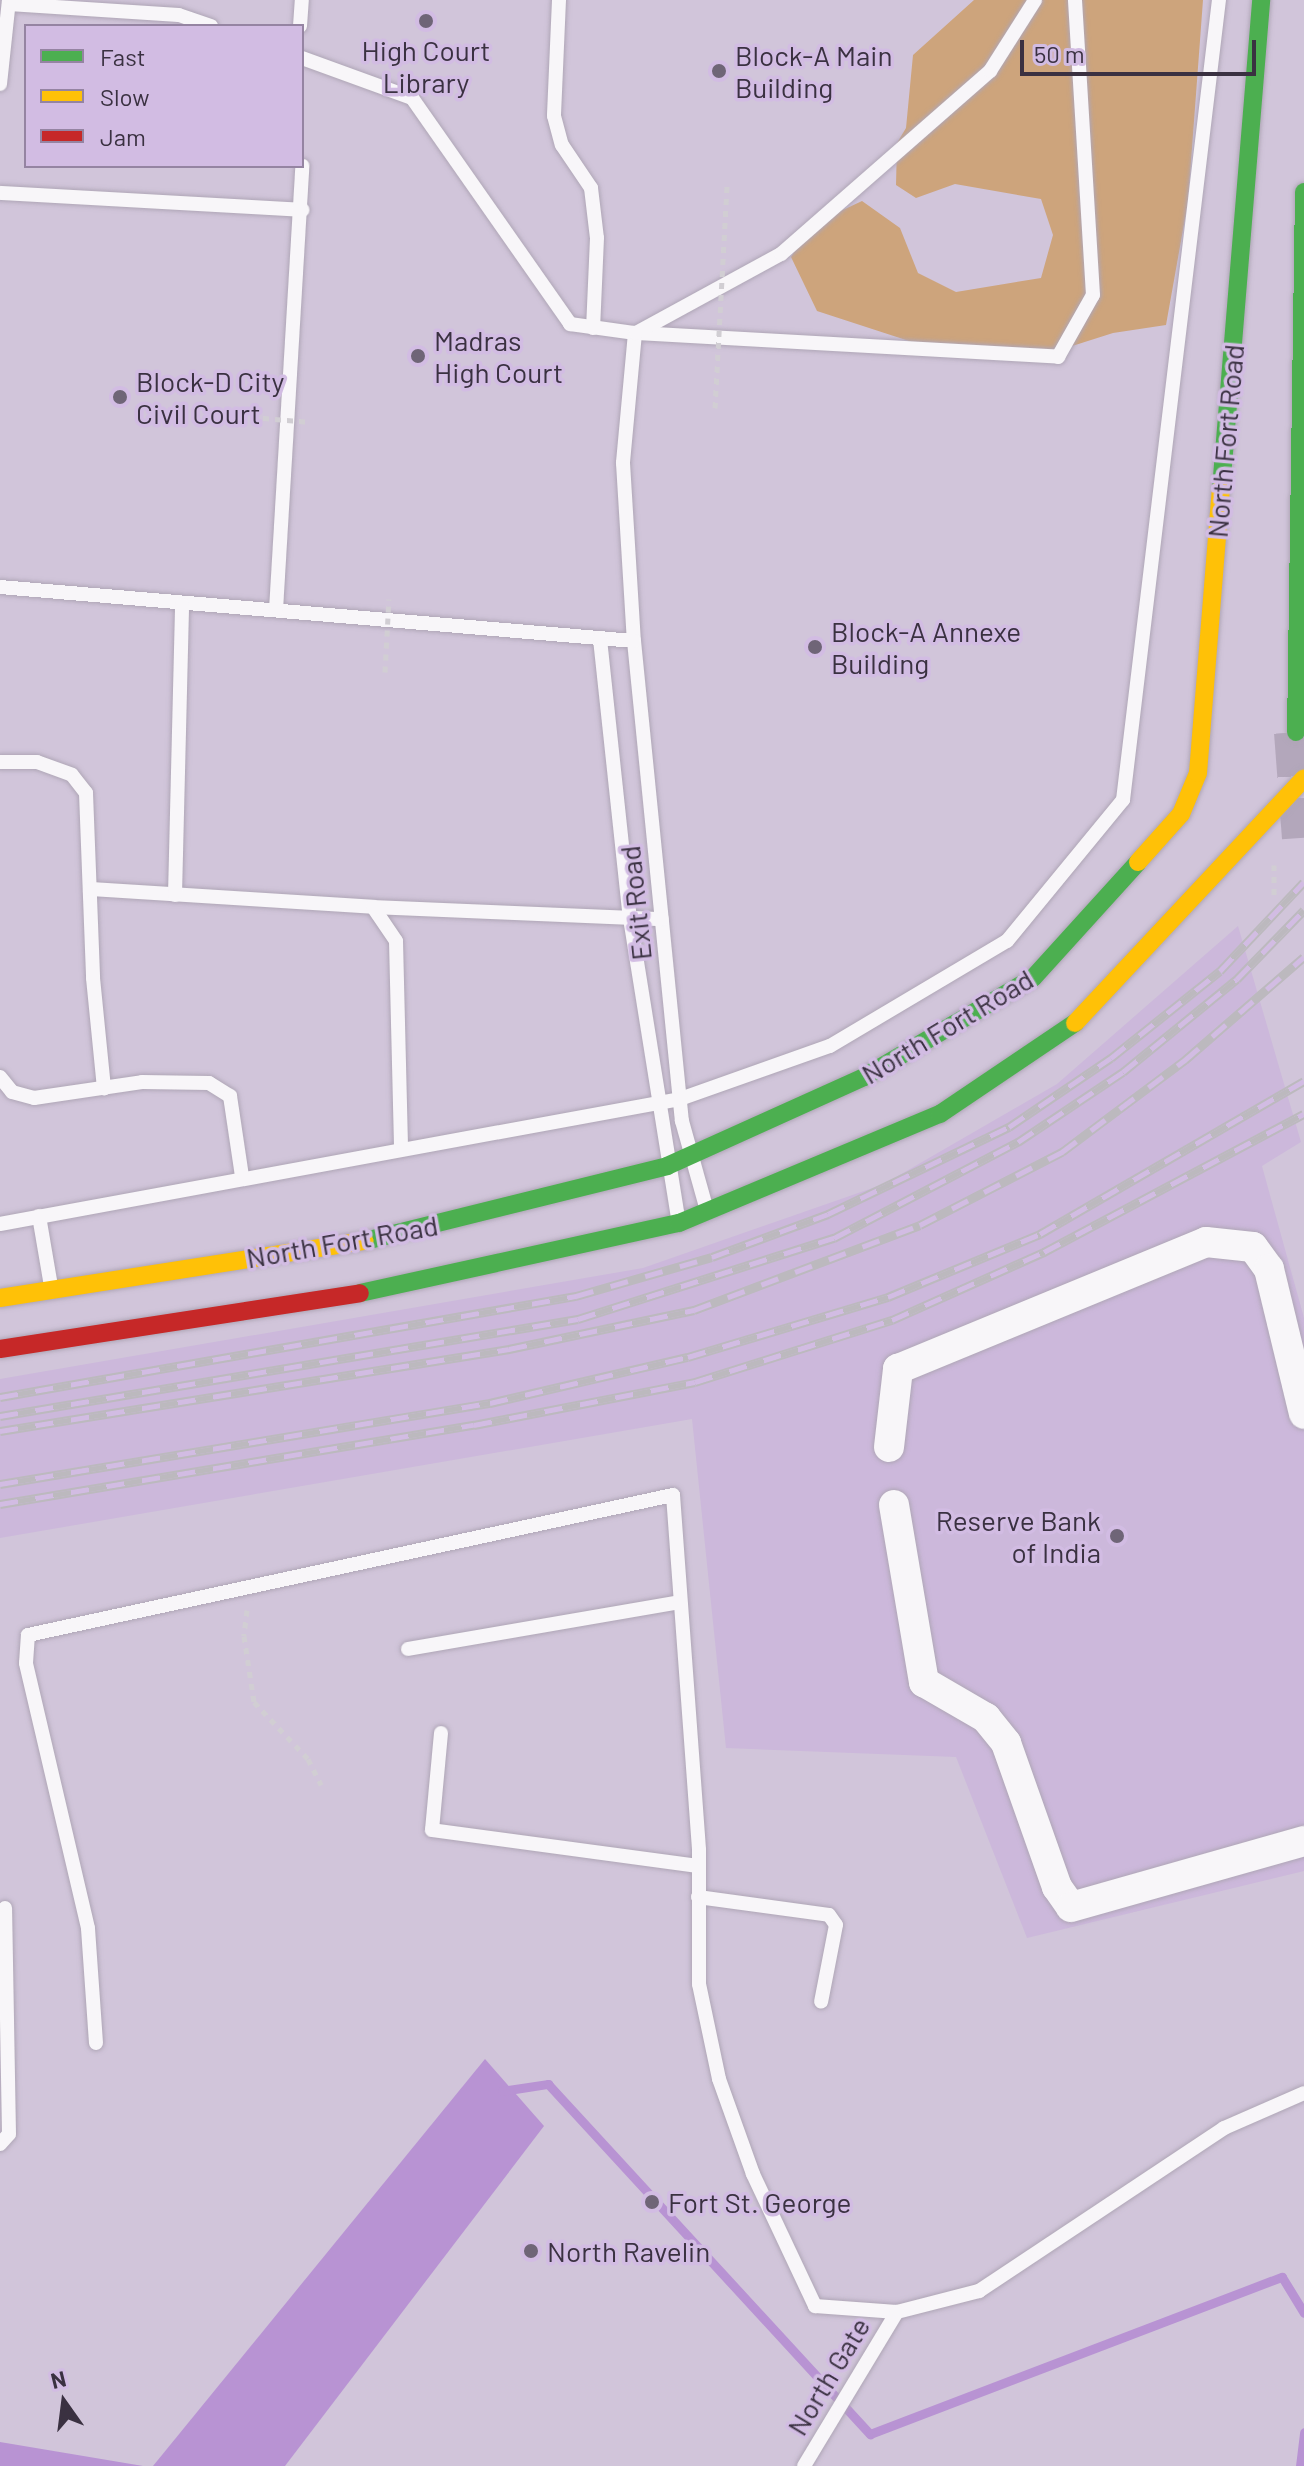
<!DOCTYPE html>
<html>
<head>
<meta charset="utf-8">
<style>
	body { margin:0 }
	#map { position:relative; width:1304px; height:2466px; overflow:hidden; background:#d1c5da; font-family:Barlow,sans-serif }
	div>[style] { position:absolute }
	.built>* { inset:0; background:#ccb8db }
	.forest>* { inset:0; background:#cda47c }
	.water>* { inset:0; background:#b893d3 }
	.stream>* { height:9px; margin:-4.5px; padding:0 4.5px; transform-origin:4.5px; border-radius:4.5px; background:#b893d3 }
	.primary-tunnel>* { height:44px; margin-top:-22px; transform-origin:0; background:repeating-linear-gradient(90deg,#b3a7bb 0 44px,transparent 0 66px) }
	.path>* { height:5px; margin-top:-2.5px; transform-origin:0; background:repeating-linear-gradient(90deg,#d1ced3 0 6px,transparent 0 12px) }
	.roads { filter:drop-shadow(0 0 2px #afa6b6) drop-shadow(0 0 2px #afa6b6) }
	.lane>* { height:14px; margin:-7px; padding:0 7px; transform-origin:7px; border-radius:7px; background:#f8f6f9 }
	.street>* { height:30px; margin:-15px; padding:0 15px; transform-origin:15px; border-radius:15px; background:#f8f6f9 }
	.fast>* { height:18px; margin:-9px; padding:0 9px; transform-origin:9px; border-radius:9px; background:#4caf50 }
	.slow>* { height:18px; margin:-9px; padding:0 9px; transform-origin:9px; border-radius:9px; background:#ffc107 }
	.jam>* { height:18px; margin:-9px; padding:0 9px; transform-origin:9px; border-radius:9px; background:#c62828 }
	.rail>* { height:9px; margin-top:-4.5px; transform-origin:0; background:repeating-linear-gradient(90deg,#d2bce3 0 18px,#bcb9be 0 36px); box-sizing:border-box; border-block:2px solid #bcb9be }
	.path-bridge>* { height:5px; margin-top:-2.5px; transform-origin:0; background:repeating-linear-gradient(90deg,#d1ced3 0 6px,transparent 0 12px) }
	.dots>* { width:22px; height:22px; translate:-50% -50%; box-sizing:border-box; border:4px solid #d2bce3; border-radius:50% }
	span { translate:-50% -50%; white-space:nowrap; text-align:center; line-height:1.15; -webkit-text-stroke:7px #d2bce3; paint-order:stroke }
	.poi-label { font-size:28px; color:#3a3141 }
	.left { translate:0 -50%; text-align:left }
	.right { translate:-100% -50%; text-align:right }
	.street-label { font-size:28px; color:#3a3141 }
	.legend { position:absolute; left:24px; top:24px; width:280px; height:144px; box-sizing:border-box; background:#d2bce3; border:2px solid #9584a2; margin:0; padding:10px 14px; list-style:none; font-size:24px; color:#3a3141 }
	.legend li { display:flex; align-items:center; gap:16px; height:40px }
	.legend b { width:40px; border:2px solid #9584a2 }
	.north { position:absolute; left:24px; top:2362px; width:80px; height:80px; -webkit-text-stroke:6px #d2bce3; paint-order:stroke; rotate:346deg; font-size:22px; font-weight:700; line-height:32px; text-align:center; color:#3a3141 }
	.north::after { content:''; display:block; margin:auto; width:28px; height:36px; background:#3a3141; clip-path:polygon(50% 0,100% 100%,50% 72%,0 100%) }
	.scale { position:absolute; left:1020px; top:40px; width:236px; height:36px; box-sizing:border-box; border:4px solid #3a3141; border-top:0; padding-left:10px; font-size:24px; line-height:28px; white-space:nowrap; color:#3a3141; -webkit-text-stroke:6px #d2bce3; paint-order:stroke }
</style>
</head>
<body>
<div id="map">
	<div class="built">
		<i style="clip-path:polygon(1238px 926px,1301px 1142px,1262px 1166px,1304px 1318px,1304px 1871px,1027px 1938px,956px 1757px,726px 1748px,692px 1419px,0 1538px,0 1379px,643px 1268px,884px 1184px,1057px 1084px)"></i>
	</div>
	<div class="forest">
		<i style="clip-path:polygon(974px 0,1203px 0,1188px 202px,1166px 325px,1113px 333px,1025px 361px,952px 355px,817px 311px,791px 257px,811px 225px,862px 201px,900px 228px,918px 273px,956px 292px,1041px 278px,1053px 235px,1041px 199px,955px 184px,916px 198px,896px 185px,897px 143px,906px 128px,913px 55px)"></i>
	</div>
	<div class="water">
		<i style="clip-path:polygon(485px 2059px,544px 2126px,285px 2466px,153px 2466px)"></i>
		<i style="clip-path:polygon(0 2442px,143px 2466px,0 2466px)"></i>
	</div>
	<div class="stream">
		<i style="left:502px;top:2091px;width:47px;rotate:-8.7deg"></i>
		<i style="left:548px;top:2084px;width:476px;rotate:47.4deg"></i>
		<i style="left:870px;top:2434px;width:441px;rotate:-20.9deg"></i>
		<i style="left:1282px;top:2277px;width:42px;rotate:58.6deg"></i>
		<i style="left:1300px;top:2466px;width:34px;rotate:-83deg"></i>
	</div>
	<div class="primary-tunnel">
		<i style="left:1296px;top:732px;width:106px;rotate:85.7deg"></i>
	</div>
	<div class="path">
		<i style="left:1274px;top:865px;width:33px;rotate:90deg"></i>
		<i style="left:247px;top:1610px;width:26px;rotate:97deg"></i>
		<i style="left:244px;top:1636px;width:67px;rotate:81.4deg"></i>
		<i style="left:254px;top:1702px;width:79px;rotate:46.5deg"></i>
		<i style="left:308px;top:1759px;width:29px;rotate:63deg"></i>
	</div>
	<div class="roads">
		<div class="lane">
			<i style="left:559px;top:0;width:116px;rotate:92.5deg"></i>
			<i style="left:554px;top:116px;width:30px;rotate:75deg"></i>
			<i style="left:562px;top:145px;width:52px;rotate:56deg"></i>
			<i style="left:591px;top:188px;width:50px;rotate:83.2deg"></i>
			<i style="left:597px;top:238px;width:90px;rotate:92.5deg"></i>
			<i style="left:9px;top:4px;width:170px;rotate:3.7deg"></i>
			<i style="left:179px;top:15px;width:34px;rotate:19deg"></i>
			<i style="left:300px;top:26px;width:26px;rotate:-86deg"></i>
			<i style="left:302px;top:58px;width:117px;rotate:20deg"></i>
			<i style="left:412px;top:98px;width:276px;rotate:55deg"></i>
			<i style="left:570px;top:324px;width:66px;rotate:7.9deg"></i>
			<i style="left:635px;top:333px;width:131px;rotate:95.3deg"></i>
			<i style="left:623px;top:463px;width:178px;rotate:86.5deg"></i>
			<i style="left:634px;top:641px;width:482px;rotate:84.3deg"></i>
			<i style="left:682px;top:1121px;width:89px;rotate:74.4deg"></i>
			<i style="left:0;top:84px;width:84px;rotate:-83.9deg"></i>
			<i style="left:0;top:193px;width:303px;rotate:3.2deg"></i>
			<i style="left:635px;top:333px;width:424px;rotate:3.2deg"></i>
			<i style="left:1058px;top:357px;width:71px;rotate:-60.6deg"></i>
			<i style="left:1093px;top:295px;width:296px;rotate:-93.5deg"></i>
			<i style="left:636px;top:333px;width:165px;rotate:-28.6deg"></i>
			<i style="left:781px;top:254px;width:278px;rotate:-41.2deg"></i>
			<i style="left:990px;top:71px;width:84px;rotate:-57.6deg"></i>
			<i style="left:0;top:587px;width:636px;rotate:4.87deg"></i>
			<i style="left:276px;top:610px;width:445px;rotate:-86.6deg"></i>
			<i style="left:600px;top:639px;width:281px;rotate:83.9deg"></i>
			<i style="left:630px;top:918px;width:303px;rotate:80.9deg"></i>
			<i style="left:0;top:762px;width:37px"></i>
			<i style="left:37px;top:762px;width:37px;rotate:20deg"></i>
			<i style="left:72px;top:775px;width:23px;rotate:52deg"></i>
			<i style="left:86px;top:793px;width:185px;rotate:87.8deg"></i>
			<i style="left:93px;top:978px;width:111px;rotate:84.3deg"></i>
			<i style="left:90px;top:889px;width:284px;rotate:3.6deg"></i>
			<i style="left:373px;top:907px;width:41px;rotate:55.9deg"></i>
			<i style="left:396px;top:941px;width:205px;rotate:88.6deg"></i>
			<i style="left:175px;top:895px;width:290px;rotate:-88.6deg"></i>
			<i style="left:373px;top:907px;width:289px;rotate:2.4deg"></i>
			<i style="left:0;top:1077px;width:19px;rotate:51deg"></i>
			<i style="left:12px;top:1092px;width:23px;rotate:15deg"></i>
			<i style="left:34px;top:1098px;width:109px;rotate:-8.4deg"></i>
			<i style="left:142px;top:1082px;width:67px;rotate:0.9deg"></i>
			<i style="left:209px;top:1083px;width:25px;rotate:32deg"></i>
			<i style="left:230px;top:1096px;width:81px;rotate:81.5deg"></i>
			<i style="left:39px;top:1216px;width:71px;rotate:80.3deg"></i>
			<i style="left:0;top:1224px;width:691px;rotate:-10.42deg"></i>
			<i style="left:680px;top:1099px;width:159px;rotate:-19.5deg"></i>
			<i style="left:830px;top:1046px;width:206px;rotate:-30.7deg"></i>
			<i style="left:1007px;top:941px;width:183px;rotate:-50.6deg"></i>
			<i style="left:1123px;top:800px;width:806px;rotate:-83.16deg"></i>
			<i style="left:408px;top:1649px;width:276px;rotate:-9.8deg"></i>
			<i style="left:441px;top:1733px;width:97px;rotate:95.3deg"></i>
			<i style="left:432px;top:1830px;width:269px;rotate:7.7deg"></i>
			<i style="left:698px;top:1897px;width:132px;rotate:7.8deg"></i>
			<i style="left:829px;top:1915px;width:12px;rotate:55deg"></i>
			<i style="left:836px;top:1925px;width:78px;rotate:101deg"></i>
			<i style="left:96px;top:2043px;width:115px;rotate:-94deg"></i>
			<i style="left:88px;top:1928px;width:272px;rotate:-103.2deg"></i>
			<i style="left:26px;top:1663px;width:28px;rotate:-86deg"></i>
			<i style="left:28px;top:1635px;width:660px;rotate:-12.25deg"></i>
			<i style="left:673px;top:1495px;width:356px;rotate:85.8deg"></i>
			<i style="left:699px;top:1850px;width:134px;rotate:90deg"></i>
			<i style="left:699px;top:1984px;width:97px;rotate:78.1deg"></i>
			<i style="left:719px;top:2079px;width:101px;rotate:70.3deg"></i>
			<i style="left:753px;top:2174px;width:146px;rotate:64.8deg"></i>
			<i style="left:815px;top:2306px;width:82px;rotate:4.2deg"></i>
			<i style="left:897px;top:2312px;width:85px;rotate:-14.4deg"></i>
			<i style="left:979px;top:2291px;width:294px;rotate:-33.6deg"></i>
			<i style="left:1224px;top:2128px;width:87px;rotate:-23.6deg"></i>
			<i style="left:0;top:2144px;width:13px;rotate:-48deg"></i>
			<i style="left:9px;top:2134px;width:226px;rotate:-91deg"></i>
			<i style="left:804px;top:2466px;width:180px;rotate:-58.9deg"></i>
		</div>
		<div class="street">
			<i style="left:889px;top:1447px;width:79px;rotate:-83.4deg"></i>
			<i style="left:898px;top:1369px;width:333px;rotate:-22.4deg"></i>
			<i style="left:1206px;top:1242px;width:47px;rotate:6.1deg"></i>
			<i style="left:1253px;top:1247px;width:27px;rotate:54deg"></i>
			<i style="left:1269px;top:1269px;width:149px;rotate:76.4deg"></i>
			<i style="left:894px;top:1505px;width:180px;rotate:80.4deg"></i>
			<i style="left:924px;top:1682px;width:72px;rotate:30.1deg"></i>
			<i style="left:986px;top:1718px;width:32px;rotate:51deg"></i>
			<i style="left:1006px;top:1743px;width:153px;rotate:70.5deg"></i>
			<i style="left:1057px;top:1887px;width:24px;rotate:55deg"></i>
			<i style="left:1071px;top:1907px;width:242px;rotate:-15.8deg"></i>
		</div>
		<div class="fast">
			<i style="left:1221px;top:489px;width:491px;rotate:-85.3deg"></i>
			<i style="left:1296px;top:732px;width:540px;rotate:-89.15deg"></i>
			<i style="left:365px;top:1241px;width:311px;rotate:-13.9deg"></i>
			<i style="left:667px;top:1166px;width:216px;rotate:-24.3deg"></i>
			<i style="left:864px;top:1077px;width:196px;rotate:-30.4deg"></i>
			<i style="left:1033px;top:978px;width:156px;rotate:-47.8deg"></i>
			<i style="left:360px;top:1293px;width:327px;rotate:-12.4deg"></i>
			<i style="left:679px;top:1223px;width:283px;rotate:-22.7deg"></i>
			<i style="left:940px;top:1114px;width:163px;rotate:-34deg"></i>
		</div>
		<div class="slow">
			<i style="left:1138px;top:862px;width:64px;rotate:-48.1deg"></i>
			<i style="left:1181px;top:814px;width:44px;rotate:-67.5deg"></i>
			<i style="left:1198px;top:773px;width:285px;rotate:-85.4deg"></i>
			<i style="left:1075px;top:1023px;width:335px;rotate:-46.9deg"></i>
			<i style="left:0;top:1298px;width:369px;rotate:-8.9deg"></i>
		</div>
		<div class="jam">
			<i style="left:0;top:1349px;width:364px;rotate:-8.8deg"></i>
		</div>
	</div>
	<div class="rail">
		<i style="left:0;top:1397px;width:585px;rotate:-9.95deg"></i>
		<i style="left:576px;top:1296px;width:141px;rotate:-16deg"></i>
		<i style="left:712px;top:1257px;width:124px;rotate:-20.3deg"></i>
		<i style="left:828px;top:1214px;width:201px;rotate:-25.7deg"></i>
		<i style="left:1009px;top:1127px;width:123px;rotate:-34.1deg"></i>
		<i style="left:1111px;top:1058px;width:139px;rotate:-38.6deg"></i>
		<i style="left:1220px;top:971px;width:122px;rotate:-46.7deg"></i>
		<i style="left:0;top:1416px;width:586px;rotate:-9.53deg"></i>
		<i style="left:578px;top:1319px;width:269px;rotate:-17.6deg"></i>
		<i style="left:834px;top:1238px;width:208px;rotate:-27.6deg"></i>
		<i style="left:1018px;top:1142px;width:126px;rotate:-33.7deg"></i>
		<i style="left:1123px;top:1072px;width:147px;rotate:-39.2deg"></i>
		<i style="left:1237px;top:979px;width:96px;rotate:-45.8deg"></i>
		<i style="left:0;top:1431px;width:516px;rotate:-9.15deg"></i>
		<i style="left:509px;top:1349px;width:189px;rotate:-11.9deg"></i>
		<i style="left:694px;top:1310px;width:241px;rotate:-20.6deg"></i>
		<i style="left:920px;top:1225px;width:160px;rotate:-27.2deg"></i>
		<i style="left:1062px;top:1152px;width:154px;rotate:-36.8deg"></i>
		<i style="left:1185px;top:1060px;width:157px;rotate:-40.9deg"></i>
		<i style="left:0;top:1484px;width:497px;rotate:-9.4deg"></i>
		<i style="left:490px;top:1403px;width:203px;rotate:-13.1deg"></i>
		<i style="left:688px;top:1357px;width:209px;rotate:-16.7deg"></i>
		<i style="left:888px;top:1297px;width:165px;rotate:-22.5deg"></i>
		<i style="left:1040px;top:1234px;width:305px;rotate:-30.1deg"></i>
		<i style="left:0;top:1504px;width:481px;rotate:-9.5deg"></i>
		<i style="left:474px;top:1425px;width:225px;rotate:-11deg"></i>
		<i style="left:695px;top:1382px;width:207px;rotate:-17.5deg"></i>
		<i style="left:892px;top:1320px;width:167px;rotate:-24.1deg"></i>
		<i style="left:1044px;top:1252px;width:294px;rotate:-28deg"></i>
	</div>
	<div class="path-bridge">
		<i style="left:715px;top:408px;width:222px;rotate:-86.9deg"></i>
		<i style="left:239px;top:416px;width:72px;rotate:4.8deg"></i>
		<i style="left:385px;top:672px;width:73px;rotate:-86.9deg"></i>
	</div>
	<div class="dots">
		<i style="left:426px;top:21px;background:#6f6577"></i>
		<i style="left:719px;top:71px;background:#6f6577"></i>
		<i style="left:418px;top:356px;background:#6f6577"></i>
		<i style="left:120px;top:397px;background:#6f6577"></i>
		<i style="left:815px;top:647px;background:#6f6577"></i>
		<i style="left:1117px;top:1536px;background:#6f6577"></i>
		<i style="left:652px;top:2202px;background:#6f6577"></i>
		<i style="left:531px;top:2251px;background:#6f6577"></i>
	</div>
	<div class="poi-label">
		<span style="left:426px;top:66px">High Court<br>Library</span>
		<span class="left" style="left:735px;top:71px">Block-A Main<br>Building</span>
		<span class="left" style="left:434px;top:356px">Madras<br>High Court</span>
		<span class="left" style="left:136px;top:397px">Block-D City<br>Civil Court</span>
		<span class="left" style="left:831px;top:647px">Block-A Annexe<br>Building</span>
		<span class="right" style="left:1101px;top:1536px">Reserve Bank<br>of India</span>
		<span class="left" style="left:668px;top:2202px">Fort St. George</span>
		<span class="left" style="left:547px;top:2251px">North Ravelin</span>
	</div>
	<div class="street-label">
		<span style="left:1225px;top:441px;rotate:-85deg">North Fort Road</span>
		<span style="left:635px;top:903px;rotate:-96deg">Exit Road</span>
		<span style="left:947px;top:1026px;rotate:-31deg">North Fort Road</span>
		<span style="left:342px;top:1241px;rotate:-10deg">North Fort Road</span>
		<span style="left:828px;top:2376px;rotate:-59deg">North Gate</span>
	</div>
	<ul class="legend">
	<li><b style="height:10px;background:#4caf50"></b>Fast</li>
	<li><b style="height:10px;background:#ffc107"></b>Slow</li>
	<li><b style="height:10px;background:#c62828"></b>Jam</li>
	</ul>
	<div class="north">N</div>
	<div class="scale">50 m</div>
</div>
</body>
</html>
